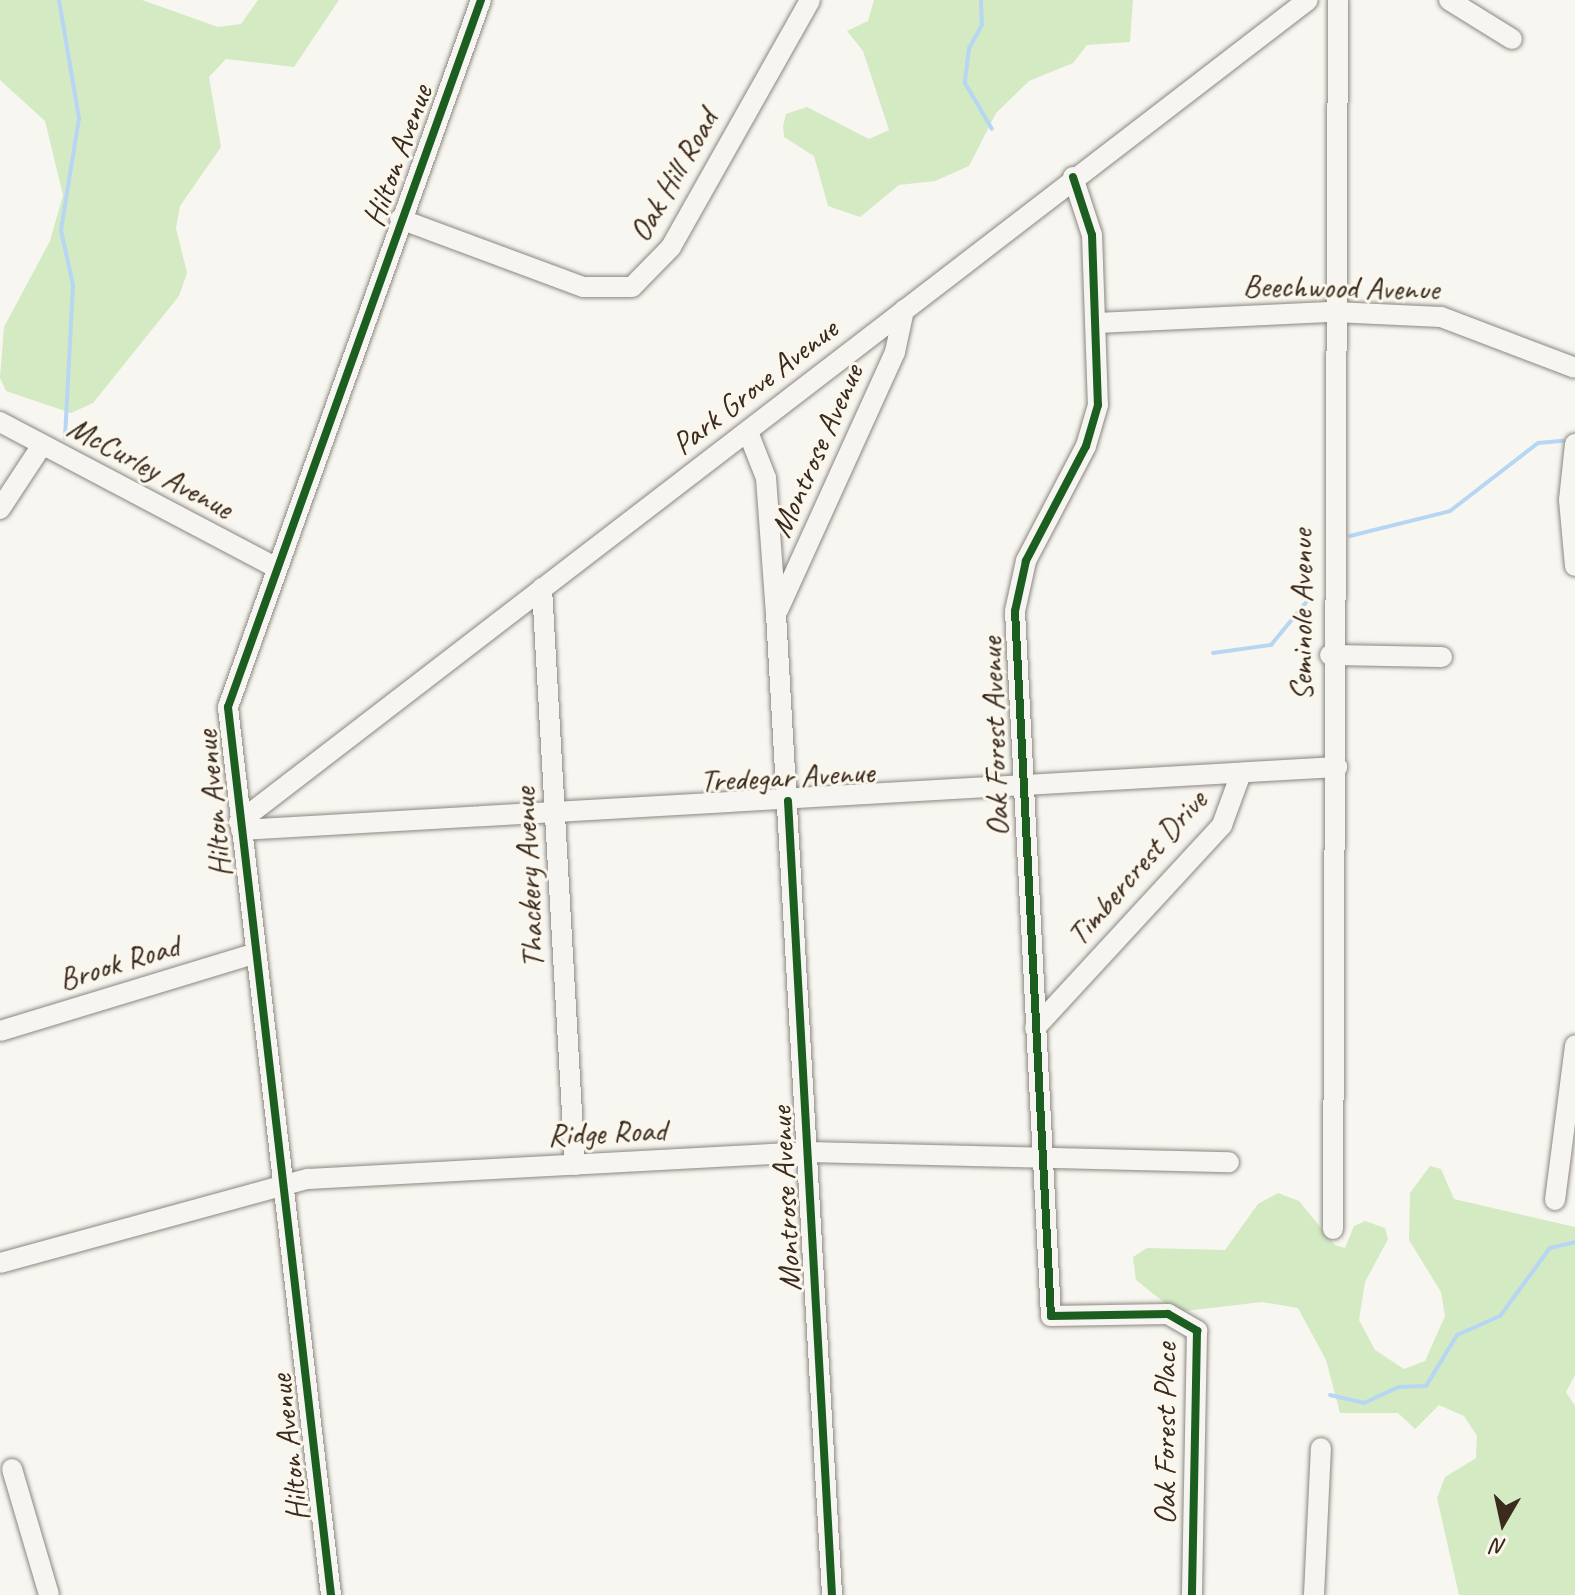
<!DOCTYPE html>
<html>
<head>
<meta charset="utf-8">
<style>
	body { margin:0 }
	#map { position:relative; width:1575px; height:1595px; overflow:hidden; background:#f8f6f0; font-family:Caveat,sans-serif }
	div>[style] { position:absolute }
	.green>* { inset:0; background:#d3eac3 }
	.stream>* { height:4px; margin:-2px; padding:0 2px; transform-origin:2px; border-radius:2px; background:#b7d6f4 }
	.roads { filter:drop-shadow(0 0 2px #8b8781) drop-shadow(0 0 2px #8b8781) }
	.minor>* { height:20px; margin:-10px; padding:0 10px; transform-origin:10px; border-radius:10px; background:#f6f5f1 }
	.cycleway>* { height:8px; margin:-4px; padding:0 4px; transform-origin:4px; border-radius:4px; background:#1b5e20 }
	span { translate:-50% -50%; white-space:nowrap; text-align:center; line-height:1.15; -webkit-text-stroke:6px #fbf7ec; paint-order:stroke }
	.street-label { font-size:32px; color:#3b2a1e }
	.north { position:absolute; left:1463px; top:1483px; width:80px; height:80px; -webkit-text-stroke:6px #fbf7ec; paint-order:stroke; rotate:189deg; font-size:22px; font-weight:700; line-height:32px; text-align:center; color:#3b2a1e }
	.north::after { content:''; display:block; margin:auto; width:28px; height:36px; background:#3b2a1e; clip-path:polygon(50% 0,100% 100%,50% 72%,0 100%) }
</style>
</head>
<body>
<div id="map">
	<div class="green">
		<i style="clip-path:polygon(0 0,142px 0,218px 27px,241px 24px,258px 0,339px 0,294px 67px,226px 59px,209px 77px,221px 147px,180px 206px,176px 228px,187px 273px,179px 296px,93px 403px,71px 413px,6px 391px,0 378px,4px 327px,50px 241px,63px 195px,45px 121px,0 80px)"></i>
		<i style="clip-path:polygon(874px 0,1133px 0,1130px 42px,1087px 45px,1073px 63px,1029px 81px,996px 113px,969px 166px,935px 181px,899px 185px,860px 217px,828px 206px,814px 156px,784px 137px,783px 126px,786px 114px,807px 107px,869px 139px,889px 130px,863px 51px,847px 31px,868px 21px)"></i>
		<i style="clip-path:polygon(1430px 1166px,1441px 1169px,1454px 1199px,1575px 1227px,1575px 1375px,1566px 1392px,1575px 1406px,1575px 1595px,1459px 1595px,1437px 1498px,1445px 1477px,1476px 1458px,1477px 1436px,1464px 1416px,1439px 1405px,1415px 1429px,1398px 1413px,1340px 1413px,1326px 1360px,1298px 1308px,1262px 1302px,1176px 1312px,1136px 1280px,1133px 1257px,1147px 1248px,1225px 1250px,1258px 1204px,1278px 1193px,1299px 1201px,1335px 1245px,1345px 1248px,1354px 1226px,1365px 1221px,1385px 1228px,1388px 1239px,1365px 1282px,1359px 1320px,1375px 1350px,1404px 1369px,1425px 1361px,1445px 1316px,1441px 1292px,1409px 1240px,1410px 1193px)"></i>
	</div>
	<div class="stream">
		<i style="left:59px;top:0;width:120px;rotate:80.4deg"></i>
		<i style="left:79px;top:118px;width:113px;rotate:99.1deg"></i>
		<i style="left:61px;top:230px;width:56px;rotate:77.7deg"></i>
		<i style="left:73px;top:285px;width:153px;rotate:93deg"></i>
		<i style="left:981px;top:0;width:25px;rotate:88deg"></i>
		<i style="left:982px;top:25px;width:26px;rotate:119deg"></i>
		<i style="left:969px;top:48px;width:35px;rotate:97deg"></i>
		<i style="left:965px;top:83px;width:53px;rotate:59.6deg"></i>
		<i style="left:1350px;top:536px;width:103px;rotate:-14deg"></i>
		<i style="left:1450px;top:511px;width:111px;rotate:-37.7deg"></i>
		<i style="left:1538px;top:443px;width:25px;rotate:-5deg"></i>
		<i style="left:1213px;top:653px;width:59px;rotate:-7.9deg"></i>
		<i style="left:1271px;top:645px;width:58px;rotate:-50.6deg"></i>
		<i style="left:1330px;top:1395px;width:35px;rotate:13deg"></i>
		<i style="left:1364px;top:1403px;width:38px;rotate:-25deg"></i>
		<i style="left:1398px;top:1387px;width:28px;rotate:-2deg"></i>
		<i style="left:1426px;top:1386px;width:60px;rotate:-58.7deg"></i>
		<i style="left:1457px;top:1335px;width:47px;rotate:-23.8deg"></i>
		<i style="left:1500px;top:1316px;width:84px;rotate:-53.7deg"></i>
		<i style="left:1550px;top:1248px;width:26px;rotate:-13deg"></i>
	</div>
	<div class="roads">
		<div class="minor">
			<i style="left:1449px;top:0;width:74px;rotate:31.8deg"></i>
			<i style="left:1073px;top:177px;width:61px;rotate:71.9deg"></i>
			<i style="left:1092px;top:235px;width:170px;rotate:88deg"></i>
			<i style="left:1098px;top:405px;width:43px;rotate:106.3deg"></i>
			<i style="left:1086px;top:446px;width:130px;rotate:117.6deg"></i>
			<i style="left:1026px;top:561px;width:51px;rotate:102.4deg"></i>
			<i style="left:1015px;top:611px;width:706px;rotate:87.08deg"></i>
			<i style="left:1051px;top:1316px;width:117px;rotate:-1deg"></i>
			<i style="left:1168px;top:1314px;width:34px;rotate:30deg"></i>
			<i style="left:1197px;top:1331px;width:264px;rotate:91.1deg"></i>
			<i style="left:400px;top:219px;width:195px;rotate:20.4deg"></i>
			<i style="left:583px;top:287px;width:49px"></i>
			<i style="left:632px;top:287px;width:56px;rotate:-45.7deg"></i>
			<i style="left:671px;top:247px;width:283px;rotate:-60.6deg"></i>
			<i style="left:1097px;top:323px;width:237px;rotate:-2.7deg"></i>
			<i style="left:1334px;top:312px;width:107px;rotate:2.7deg"></i>
			<i style="left:1441px;top:317px;width:143px;rotate:20.8deg"></i>
			<i style="left:0;top:422px;width:309px;rotate:27.8deg"></i>
			<i style="left:748px;top:432px;width:49px;rotate:68.6deg"></i>
			<i style="left:766px;top:478px;width:136px;rotate:85.8deg"></i>
			<i style="left:776px;top:614px;width:983px;rotate:86.73deg"></i>
			<i style="left:1575px;top:444px;width:56px;rotate:96.1deg"></i>
			<i style="left:1569px;top:500px;width:66px;rotate:84.8deg"></i>
			<i style="left:0;top:509px;width:77px;rotate:-56.7deg"></i>
			<i style="left:542px;top:588px;width:578px;rotate:86.73deg"></i>
			<i style="left:778px;top:610px;width:283px;rotate:-65.6deg"></i>
			<i style="left:895px;top:352px;width:43px;rotate:-77.9deg"></i>
			<i style="left:1330px;top:655px;width:112px;rotate:1deg"></i>
			<i style="left:239px;top:822px;width:1348px;rotate:-37.56deg"></i>
			<i style="left:241px;top:830px;width:1098px;rotate:-3.29deg"></i>
			<i style="left:1035px;top:1028px;width:276px;rotate:-47.3deg"></i>
			<i style="left:1222px;top:825px;width:52px;rotate:-69.8deg"></i>
			<i style="left:0;top:1031px;width:268px;rotate:-16.9deg"></i>
			<i style="left:1555px;top:1200px;width:156px;rotate:-82.6deg"></i>
			<i style="left:1333px;top:1229px;width:1229px;rotate:-89.77deg"></i>
			<i style="left:0;top:1263px;width:319px;rotate:-15.3deg"></i>
			<i style="left:308px;top:1179px;width:501px;rotate:-3.09deg"></i>
			<i style="left:808px;top:1152px;width:421px;rotate:1.4deg"></i>
			<i style="left:12px;top:1469px;width:131px;rotate:73.6deg"></i>
			<i style="left:331px;top:1595px;width:894px;rotate:-96.62deg"></i>
			<i style="left:228px;top:707px;width:751px;rotate:-70.31deg"></i>
			<i style="left:1314px;top:1595px;width:147px;rotate:-87.3deg"></i>
		</div>
	</div>
	<div class="cycleway">
		<i style="left:1073px;top:177px;width:61px;rotate:71.9deg"></i>
		<i style="left:1092px;top:235px;width:170px;rotate:88deg"></i>
		<i style="left:1098px;top:405px;width:43px;rotate:106.3deg"></i>
		<i style="left:1086px;top:446px;width:130px;rotate:117.6deg"></i>
		<i style="left:1026px;top:561px;width:51px;rotate:102.4deg"></i>
		<i style="left:1015px;top:611px;width:706px;rotate:87.08deg"></i>
		<i style="left:1051px;top:1316px;width:117px;rotate:-1deg"></i>
		<i style="left:1168px;top:1314px;width:34px;rotate:30deg"></i>
		<i style="left:1197px;top:1331px;width:264px;rotate:91.1deg"></i>
		<i style="left:788px;top:801px;width:795px;rotate:86.83deg"></i>
		<i style="left:331px;top:1595px;width:894px;rotate:-96.62deg"></i>
		<i style="left:228px;top:707px;width:751px;rotate:-70.31deg"></i>
	</div>
	<div class="street-label">
		<span style="left:398px;top:156px;rotate:-70deg">Hilton Avenue</span>
		<span style="left:674px;top:176px;rotate:-60deg">Oak Hill Road</span>
		<span style="left:1341px;top:288px;rotate:1deg">Beechwood Avenue</span>
		<span style="left:755px;top:387px;rotate:-38deg">Park Grove Avenue</span>
		<span style="left:817px;top:451px;rotate:-66deg">Montrose Avenue</span>
		<span style="left:150px;top:468px;rotate:28deg">McCurley Avenue</span>
		<span style="left:1302px;top:615px;rotate:-90deg">Seminole Avenue</span>
		<span style="left:995px;top:737px;rotate:-92deg">Oak Forest Avenue</span>
		<span style="left:787px;top:777px;rotate:-3deg">Tredegar Avenue</span>
		<span style="left:214px;top:804px;rotate:-96deg">Hilton Avenue</span>
		<span style="left:1137px;top:868px;rotate:-49deg">Timbercrest Drive</span>
		<span style="left:529px;top:878px;rotate:-93deg">Thackery Avenue</span>
		<span style="left:119px;top:963px;rotate:-17deg">Brook Road</span>
		<span style="left:607px;top:1133px;rotate:-3deg">Ridge Road</span>
		<span style="left:786px;top:1199px;rotate:-93deg">Montrose Avenue</span>
		<span style="left:1165px;top:1434px;rotate:-90deg">Oak Forest Place</span>
		<span style="left:290px;top:1448px;rotate:-97deg">Hilton Avenue</span>
	</div>
	<div class="north">N</div>
</div>
</body>
</html>
